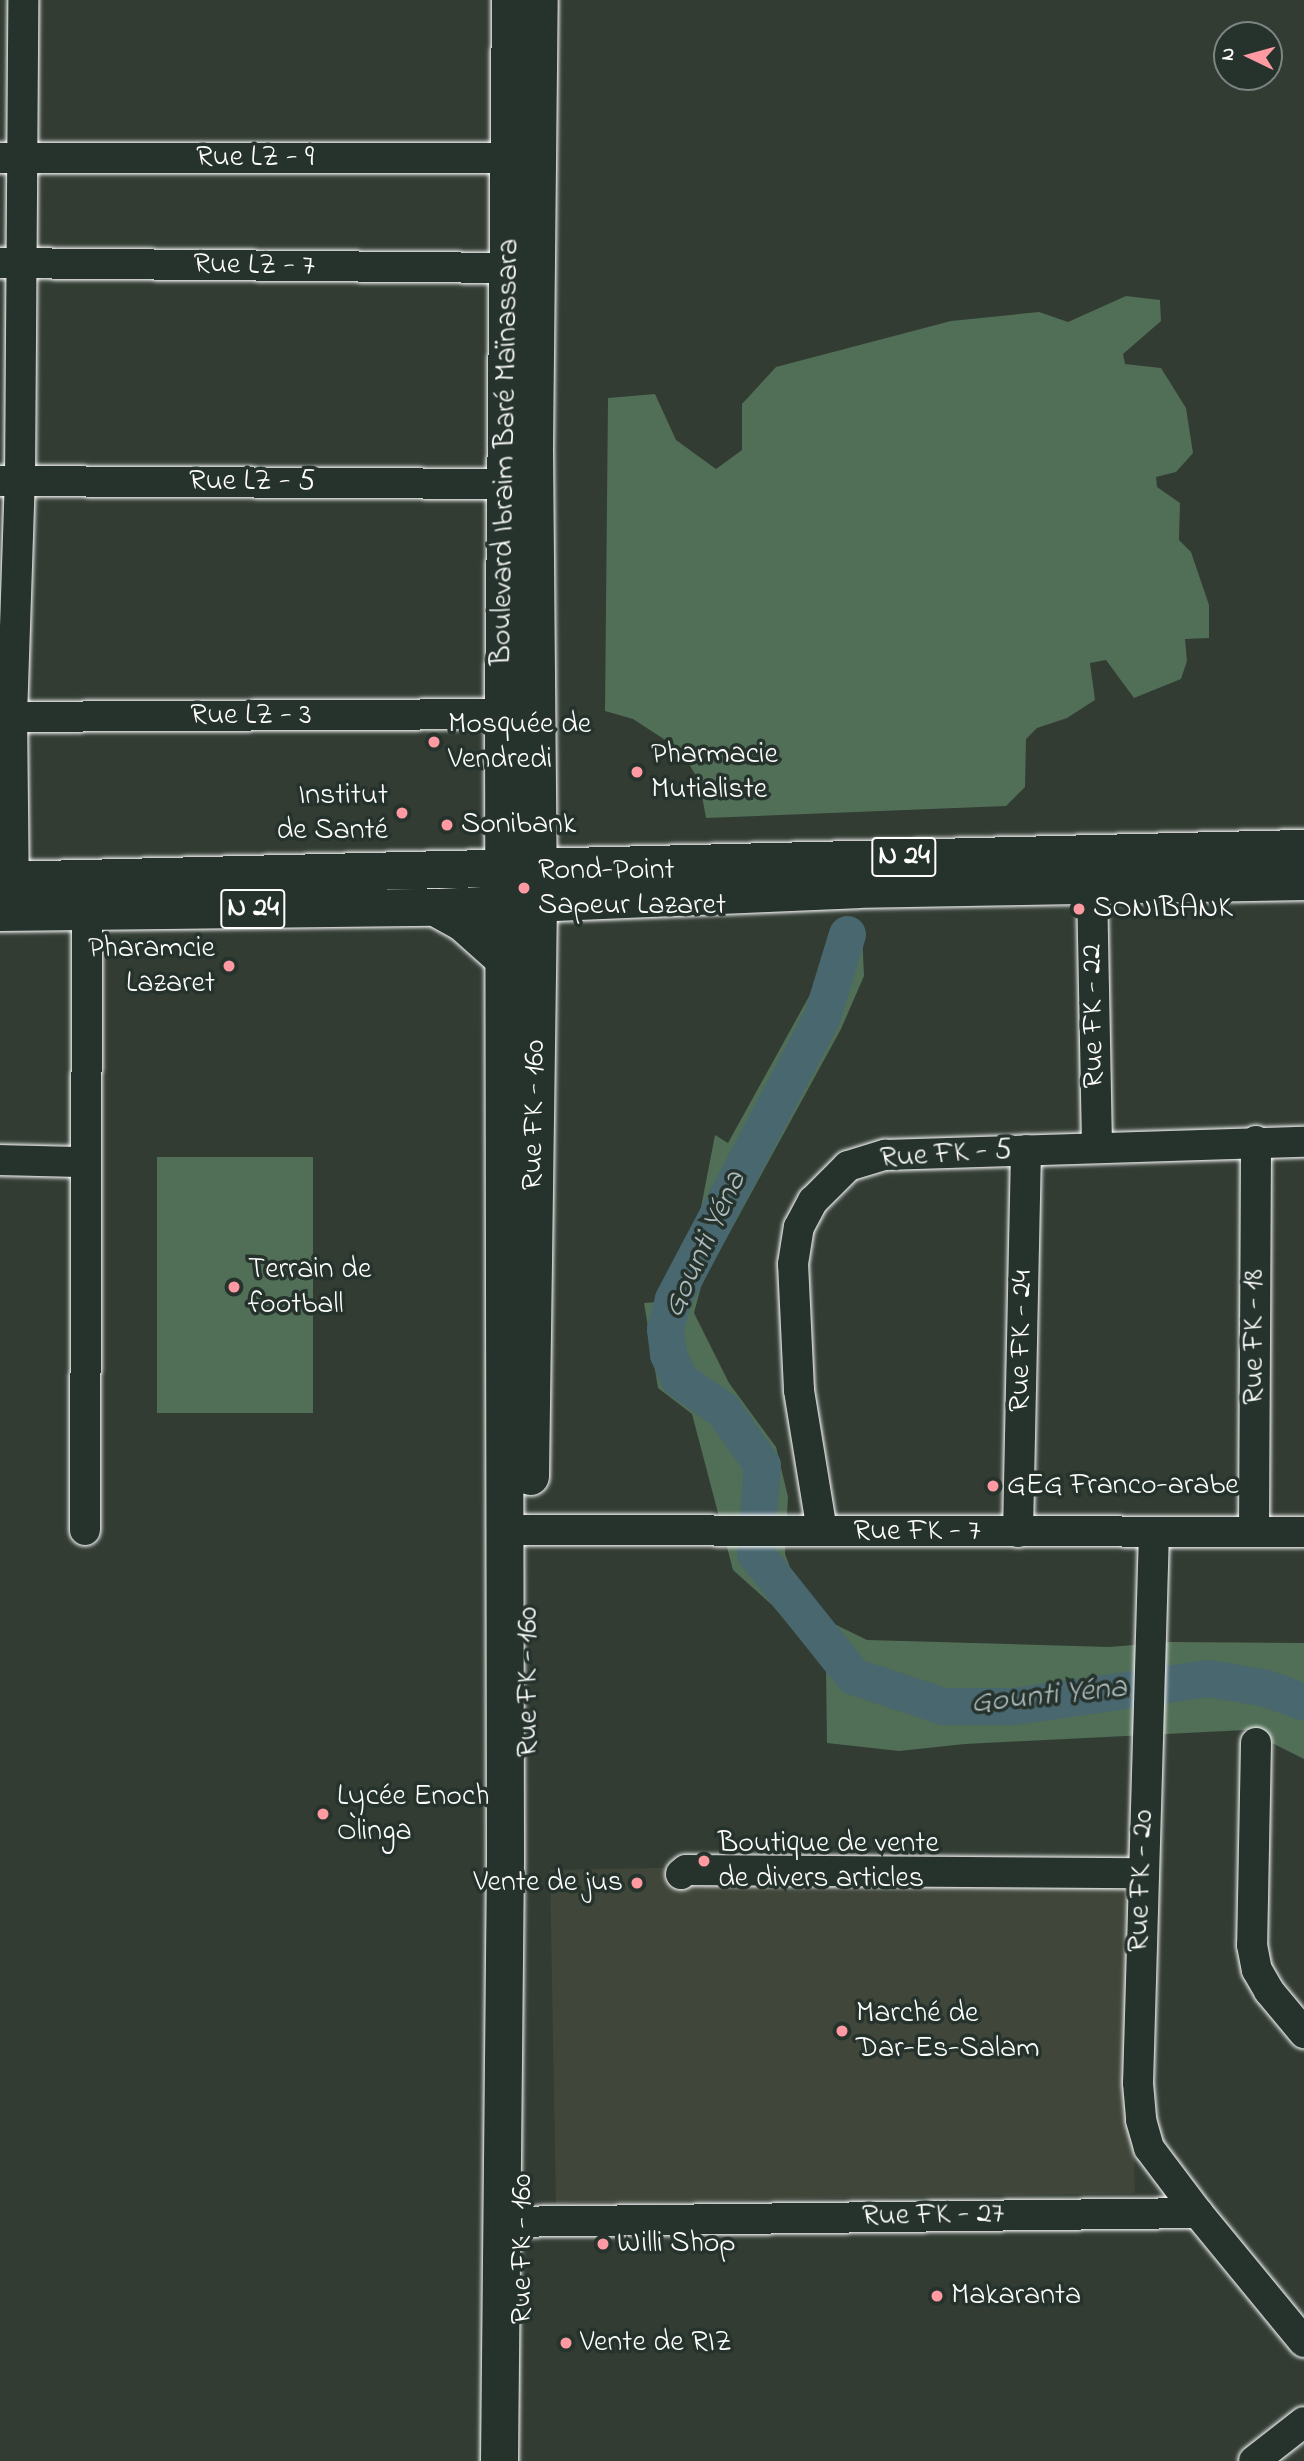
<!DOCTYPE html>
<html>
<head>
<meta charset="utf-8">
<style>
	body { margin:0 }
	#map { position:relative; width:1304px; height:2461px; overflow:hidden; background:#323c33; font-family:"Indie Flower",sans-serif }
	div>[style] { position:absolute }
	.built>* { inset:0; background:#40473a; transform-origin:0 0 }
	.green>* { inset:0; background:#516e57; transform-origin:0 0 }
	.river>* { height:37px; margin:-18.5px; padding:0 18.5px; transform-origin:18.5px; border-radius:18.5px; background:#49676f }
	.roads { filter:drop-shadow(0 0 2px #fff) drop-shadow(0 0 2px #fff) }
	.minor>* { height:30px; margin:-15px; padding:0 15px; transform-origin:15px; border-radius:15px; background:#26332d }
	.major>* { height:37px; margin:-18.5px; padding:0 18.5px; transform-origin:18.5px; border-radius:18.5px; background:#26332d }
	.dots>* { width:19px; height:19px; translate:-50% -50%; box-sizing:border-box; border:4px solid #26332d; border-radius:50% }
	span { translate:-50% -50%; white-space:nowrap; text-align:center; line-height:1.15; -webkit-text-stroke:7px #26332d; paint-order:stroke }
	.shield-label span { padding:2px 5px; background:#26332d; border:2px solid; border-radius:5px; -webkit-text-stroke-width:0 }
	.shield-label { font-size:28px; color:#fff; font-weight:700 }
	.street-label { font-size:30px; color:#fff }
	.poi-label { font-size:30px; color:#fff }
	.left { translate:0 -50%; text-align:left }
	.right { translate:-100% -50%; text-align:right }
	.water-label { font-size:32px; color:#adbbbe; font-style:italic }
	.north { position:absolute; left:1213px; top:21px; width:70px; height:70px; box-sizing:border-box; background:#26332d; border:2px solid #7d8581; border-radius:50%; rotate:275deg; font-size:19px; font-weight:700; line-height:28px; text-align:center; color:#fff }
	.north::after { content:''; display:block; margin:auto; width:24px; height:32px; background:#ff9aa2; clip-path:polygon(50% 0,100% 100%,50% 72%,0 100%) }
</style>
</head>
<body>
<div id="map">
	<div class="built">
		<i style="left:1129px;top:1860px;width:333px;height:579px;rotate:89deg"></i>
	</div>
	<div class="green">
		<i style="clip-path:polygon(1126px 296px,1160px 300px,1161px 321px,1123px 354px,1125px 364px,1161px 368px,1186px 408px,1193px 453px,1176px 472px,1156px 477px,1157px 487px,1180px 503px,1179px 540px,1191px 552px,1209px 605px,1209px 638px,1185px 639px,1187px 661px,1181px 679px,1134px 698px,1106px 660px,1090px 663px,1095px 700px,1067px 718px,1037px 728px,1026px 739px,1025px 787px,1006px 806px,706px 818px,699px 780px,679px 749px,633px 719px,605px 711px,608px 398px,655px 394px,676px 440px,716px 469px,742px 450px,742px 404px,776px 367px,951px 321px,1039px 312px,1068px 322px)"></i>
		<i style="clip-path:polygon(862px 932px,864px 976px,841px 1029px,702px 1283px,694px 1313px,729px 1383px,776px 1447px,788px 1497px,785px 1554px,796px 1583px,820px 1617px,867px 1640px,1109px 1647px,1171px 1642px,1304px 1643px,1304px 1759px,1246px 1730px,965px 1744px,899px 1751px,827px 1743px,826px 1669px,772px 1605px,733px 1570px,692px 1414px,658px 1388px,644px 1303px,683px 1300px,715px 1135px,728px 1143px,828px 962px,847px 934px)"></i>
		<i style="left:313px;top:1157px;width:256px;height:156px;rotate:90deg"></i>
	</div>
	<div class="river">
		<i style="left:847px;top:934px;width:86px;rotate:107deg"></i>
		<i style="left:822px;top:1016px;width:320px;rotate:117.8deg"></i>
		<i style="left:673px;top:1299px;width:31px;rotate:105deg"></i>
		<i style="left:665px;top:1329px;width:25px;rotate:83deg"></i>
		<i style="left:668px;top:1354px;width:27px;rotate:66deg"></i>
		<i style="left:679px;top:1379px;width:54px;rotate:35.2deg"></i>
		<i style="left:723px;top:1410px;width:67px;rotate:54.7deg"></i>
		<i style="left:762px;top:1465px;width:88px;rotate:94.5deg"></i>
		<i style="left:755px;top:1553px;width:157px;rotate:51.5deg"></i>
		<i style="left:853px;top:1676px;width:95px;rotate:18.4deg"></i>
		<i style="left:943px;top:1706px;width:71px"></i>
		<i style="left:1014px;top:1706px;width:196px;rotate:-8.2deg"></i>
		<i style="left:1208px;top:1678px;width:59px;rotate:9.8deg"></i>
		<i style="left:1266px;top:1688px;width:40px;rotate:20.2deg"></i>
	</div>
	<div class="roads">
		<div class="minor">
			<i style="left:0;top:158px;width:510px"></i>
			<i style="left:0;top:263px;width:508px;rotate:0.56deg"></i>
			<i style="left:1px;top:481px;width:504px;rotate:0.34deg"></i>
			<i style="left:0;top:717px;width:503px;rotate:-0.34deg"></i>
			<i style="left:1092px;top:885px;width:262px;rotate:88.9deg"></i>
			<i style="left:14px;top:901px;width:184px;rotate:-90.6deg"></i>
			<i style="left:12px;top:717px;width:236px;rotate:-88.1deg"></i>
			<i style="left:20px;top:481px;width:481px;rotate:-89.6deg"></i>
			<i style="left:0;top:1160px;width:84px;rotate:1.4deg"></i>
			<i style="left:85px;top:1530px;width:618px;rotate:-89.81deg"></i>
			<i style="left:505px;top:1530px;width:799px;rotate:0.14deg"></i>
			<i style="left:822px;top:1531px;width:143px;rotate:-99.3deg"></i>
			<i style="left:799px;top:1390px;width:126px;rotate:-92.7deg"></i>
			<i style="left:793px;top:1264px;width:37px;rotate:-81deg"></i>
			<i style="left:799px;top:1227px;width:30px;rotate:-62deg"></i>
			<i style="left:813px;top:1201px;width:49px;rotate:-45deg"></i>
			<i style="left:848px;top:1166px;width:39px;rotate:-17deg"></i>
			<i style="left:885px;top:1155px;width:419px;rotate:-1.8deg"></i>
			<i style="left:1018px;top:1532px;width:382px;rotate:-88.8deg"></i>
			<i style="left:1154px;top:1532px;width:551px;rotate:91.66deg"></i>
			<i style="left:1138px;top:2083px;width:37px;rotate:85deg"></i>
			<i style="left:1141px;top:2120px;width:29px;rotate:74deg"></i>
			<i style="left:1149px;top:2148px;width:81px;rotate:53deg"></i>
			<i style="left:1254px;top:1532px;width:391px;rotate:-89.7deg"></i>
			<i style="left:1256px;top:1743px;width:202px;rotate:91.1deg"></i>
			<i style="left:1252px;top:1945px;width:25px;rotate:79deg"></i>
			<i style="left:1257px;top:1970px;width:24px;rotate:60deg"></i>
			<i style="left:1269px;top:1991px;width:55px;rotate:50.2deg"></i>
			<i style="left:681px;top:1874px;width:6px;rotate:-39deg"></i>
			<i style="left:686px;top:1870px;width:455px;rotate:0.4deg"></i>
			<i style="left:501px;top:2222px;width:697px;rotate:-0.74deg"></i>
			<i style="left:1198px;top:2213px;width:167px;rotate:50.6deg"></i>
			<i style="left:1254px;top:2461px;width:63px;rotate:-38deg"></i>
		</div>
		<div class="major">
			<i style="left:0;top:880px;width:1304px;rotate:-1.41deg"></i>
			<i style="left:435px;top:907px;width:31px;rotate:29deg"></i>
			<i style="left:462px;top:922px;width:57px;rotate:41.5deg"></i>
			<i style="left:0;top:912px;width:435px;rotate:-0.7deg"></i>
			<i style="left:435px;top:907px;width:421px;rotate:-2.4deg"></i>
			<i style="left:856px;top:889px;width:448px;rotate:-1deg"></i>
			<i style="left:530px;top:1476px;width:573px;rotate:-89.2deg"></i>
			<i style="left:538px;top:903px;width:453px;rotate:-90.5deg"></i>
			<i style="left:534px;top:450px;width:450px;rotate:-89.4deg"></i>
			<i style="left:499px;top:2461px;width:602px;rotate:-89.43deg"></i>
			<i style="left:505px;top:1859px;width:1145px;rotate:-90.1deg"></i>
			<i style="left:503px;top:714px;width:714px;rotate:-89.44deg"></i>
		</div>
	</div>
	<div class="dots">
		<i style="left:434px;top:742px;background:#ff9aa2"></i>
		<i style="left:637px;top:772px;background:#ff9aa2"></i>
		<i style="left:402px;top:813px;background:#ff9aa2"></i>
		<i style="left:447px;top:825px;background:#ff9aa2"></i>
		<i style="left:524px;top:888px;background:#ff9aa2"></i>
		<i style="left:1079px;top:909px;background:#ff9aa2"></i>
		<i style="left:229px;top:966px;background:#ff9aa2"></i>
		<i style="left:234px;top:1287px;background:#ff9aa2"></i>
		<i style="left:993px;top:1486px;background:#ff9aa2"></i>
		<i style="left:323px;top:1814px;background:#ff9aa2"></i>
		<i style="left:704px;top:1861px;background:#ff9aa2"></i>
		<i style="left:637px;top:1883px;background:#ff9aa2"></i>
		<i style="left:842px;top:2031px;background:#ff9aa2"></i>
		<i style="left:603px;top:2244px;background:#ff9aa2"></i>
		<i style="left:937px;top:2296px;background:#ff9aa2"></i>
		<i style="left:566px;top:2343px;background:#ff9aa2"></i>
	</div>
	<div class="shield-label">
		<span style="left:904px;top:857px">N 24</span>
		<span style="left:253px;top:909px">N 24</span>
	</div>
	<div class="street-label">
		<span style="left:255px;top:158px">Rue LZ - 9</span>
		<span style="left:254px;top:266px;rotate:1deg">Rue LZ - 7</span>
		<span style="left:506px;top:452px;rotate:-89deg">Boulevard Ibraim Baré Maïnassara</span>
		<span style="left:252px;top:482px">Rue LZ - 5</span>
		<span style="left:251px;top:716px">Rue LZ - 3</span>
		<span style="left:1094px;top:1016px;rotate:-91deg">Rue FK - 22</span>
		<span style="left:535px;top:1115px;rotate:-89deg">Rue FK - 160</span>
		<span style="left:946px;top:1155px;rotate:-4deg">Rue FK - 5</span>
		<span style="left:1255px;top:1337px;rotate:-90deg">Rue FK - 18</span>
		<span style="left:1022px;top:1341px;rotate:-89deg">Rue FK - 24</span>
		<span style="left:917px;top:1532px">Rue FK - 7</span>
		<span style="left:529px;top:1682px;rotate:-90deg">Rue FK - 160</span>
		<span style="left:1142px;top:1881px;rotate:-88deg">Rue FK - 20</span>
		<span style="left:933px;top:2216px;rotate:-1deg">Rue FK - 27</span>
		<span style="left:523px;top:2249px;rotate:-90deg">Rue FK - 160</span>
	</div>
	<div class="poi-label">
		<span class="left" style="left:448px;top:742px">Mosquée de<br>Vendredi</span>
		<span class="left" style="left:651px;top:772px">Pharmacie<br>Mutialiste</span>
		<span class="right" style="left:388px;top:813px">Institut<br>de Santé</span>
		<span class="left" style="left:461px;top:825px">Sonibank</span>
		<span class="left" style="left:538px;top:888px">Rond-Point<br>Sapeur Lazaret</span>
		<span class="left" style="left:1093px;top:909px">SONIBANK</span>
		<span class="right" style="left:215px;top:966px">Pharamcie<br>Lazaret</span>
		<span class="left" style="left:248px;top:1287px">Terrain de<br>football</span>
		<span class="left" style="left:1007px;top:1486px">GEG Franco-arabe</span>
		<span class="left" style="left:337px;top:1814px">Lycée Enoch<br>Olinga</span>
		<span class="left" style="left:718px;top:1861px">Boutique de vente<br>de divers articles</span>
		<span class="right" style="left:623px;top:1883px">Vente de jus</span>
		<span class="left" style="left:856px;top:2031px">Marché de<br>Dar-Es-Salam</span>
		<span class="left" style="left:617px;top:2244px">Willi Shop</span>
		<span class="left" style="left:951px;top:2296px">Makaranta</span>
		<span class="left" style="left:580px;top:2343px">Vente de RIZ</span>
	</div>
	<div class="water-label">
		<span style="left:706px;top:1245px;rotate:-65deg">Gounti Yéna</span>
		<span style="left:1049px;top:1697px;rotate:-6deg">Gounti Yéna</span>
	</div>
	<div class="north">N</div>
</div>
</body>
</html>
